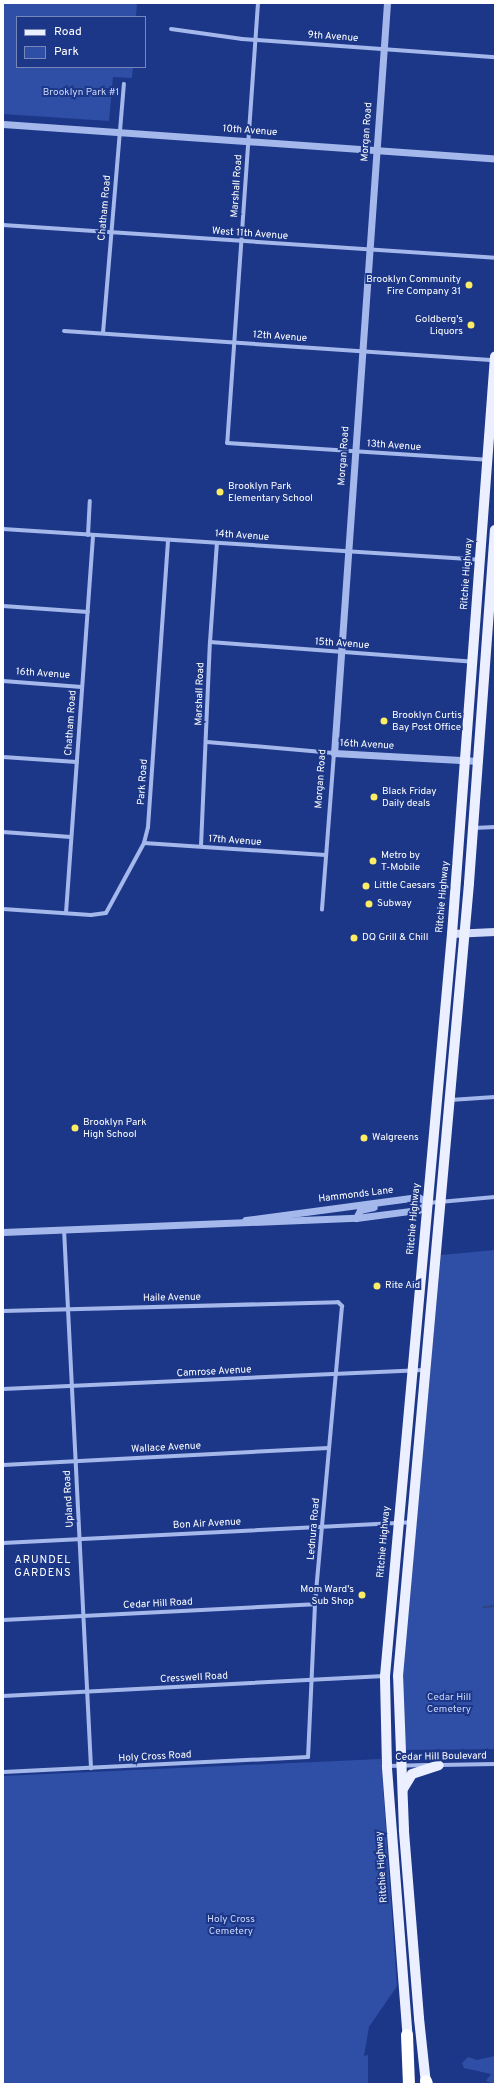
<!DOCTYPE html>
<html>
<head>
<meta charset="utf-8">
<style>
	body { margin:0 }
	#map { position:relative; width:498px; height:2087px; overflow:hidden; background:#1c3788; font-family:Overpass,sans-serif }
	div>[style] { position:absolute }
	.green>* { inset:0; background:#2f4ea6 }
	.stream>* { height:2px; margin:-1px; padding:0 1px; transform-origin:1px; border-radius:1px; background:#2f4380 }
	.minor>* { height:4px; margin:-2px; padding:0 2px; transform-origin:2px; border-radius:2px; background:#a5b8ec }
	.tertiary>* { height:7px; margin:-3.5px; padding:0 3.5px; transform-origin:3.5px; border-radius:3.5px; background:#a5b8ec }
	.secondary>* { height:8px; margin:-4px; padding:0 4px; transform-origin:4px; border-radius:4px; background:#d2dbf9 }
	.primary>* { height:10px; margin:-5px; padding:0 5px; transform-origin:5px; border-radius:5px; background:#ebefff }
	.motorway>* { height:12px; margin:-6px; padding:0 6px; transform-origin:6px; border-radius:6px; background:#fff }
	.dots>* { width:11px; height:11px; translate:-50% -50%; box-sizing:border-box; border:2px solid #1c3788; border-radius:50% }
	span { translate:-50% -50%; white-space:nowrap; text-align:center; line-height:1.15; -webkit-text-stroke:4px #1c3788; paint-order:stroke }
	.street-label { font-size:10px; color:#fff }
	.park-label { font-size:10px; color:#cbd7f9 }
	.poi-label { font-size:10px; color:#fff }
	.right { translate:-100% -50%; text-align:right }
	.left { translate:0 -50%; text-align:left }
	.neighbourhood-label { font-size:11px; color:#fff; letter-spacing:1px }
	.frame { position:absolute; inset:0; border:4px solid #fff; pointer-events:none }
	.legend { position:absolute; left:16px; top:16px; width:130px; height:52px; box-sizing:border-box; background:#1c3788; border:1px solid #7787b8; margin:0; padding:5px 7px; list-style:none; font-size:12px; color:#fff }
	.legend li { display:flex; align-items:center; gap:8px; height:20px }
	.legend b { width:20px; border:1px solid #7787b8 }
</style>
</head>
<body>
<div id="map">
	<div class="green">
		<i style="clip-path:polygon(3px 3px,137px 3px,136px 17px,17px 17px,17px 67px,133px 67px,132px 78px,113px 77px,109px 121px,3px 114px)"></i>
		<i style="clip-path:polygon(495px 1250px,495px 1749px,403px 1750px,402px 1677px,441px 1255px)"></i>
		<i style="clip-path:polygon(381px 1759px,397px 1986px,369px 2027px,364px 2056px,368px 2055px,368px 2084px,3px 2084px,3px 1776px)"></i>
		<i style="clip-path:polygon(495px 2056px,495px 2084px,486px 2081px,491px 2074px,464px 2068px,462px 2063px,468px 2057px,477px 2060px)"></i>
	</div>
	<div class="stream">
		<i style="left:484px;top:1607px;width:11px;rotate:-5deg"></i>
	</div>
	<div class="minor">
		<i style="left:258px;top:3px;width:441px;rotate:94deg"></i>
		<i style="left:227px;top:443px;width:261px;rotate:3.7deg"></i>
		<i style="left:171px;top:29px;width:72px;rotate:8deg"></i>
		<i style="left:242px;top:39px;width:254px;rotate:4.1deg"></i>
		<i style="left:3px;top:225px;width:493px;rotate:3.8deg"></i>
		<i style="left:64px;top:331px;width:431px;rotate:3.9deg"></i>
		<i style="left:103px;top:333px;width:250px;rotate:-85.2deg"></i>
		<i style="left:3px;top:529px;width:478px;rotate:3.7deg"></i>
		<i style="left:88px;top:535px;width:34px;rotate:-87deg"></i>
		<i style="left:3px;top:606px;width:85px;rotate:4deg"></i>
		<i style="left:210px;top:642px;width:264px;rotate:4.3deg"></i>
		<i style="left:3px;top:681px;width:79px;rotate:4.3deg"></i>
		<i style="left:207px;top:742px;width:127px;rotate:5deg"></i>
		<i style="left:334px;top:753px;width:157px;rotate:94.4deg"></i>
		<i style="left:3px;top:757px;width:74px;rotate:3.9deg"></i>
		<i style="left:474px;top:828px;width:21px;rotate:-3deg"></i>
		<i style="left:3px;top:832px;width:68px;rotate:4.2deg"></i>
		<i style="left:144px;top:843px;width:182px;rotate:3.8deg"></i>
		<i style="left:201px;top:846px;width:204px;rotate:-87.5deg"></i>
		<i style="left:210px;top:642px;width:99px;rotate:-86deg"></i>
		<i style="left:3px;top:909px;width:88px;rotate:3.9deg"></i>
		<i style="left:91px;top:915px;width:15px;rotate:-8deg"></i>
		<i style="left:106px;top:913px;width:80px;rotate:-61.5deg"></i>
		<i style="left:144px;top:843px;width:16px;rotate:-76deg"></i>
		<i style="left:148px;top:827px;width:288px;rotate:-86deg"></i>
		<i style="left:66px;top:913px;width:379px;rotate:-85.9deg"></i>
		<i style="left:450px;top:1100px;width:45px;rotate:-3.8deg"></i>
		<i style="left:428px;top:1203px;width:67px;rotate:-5.1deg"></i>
		<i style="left:64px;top:1229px;width:540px;rotate:87.13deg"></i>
		<i style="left:3px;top:1311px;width:335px;rotate:-1.5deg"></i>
		<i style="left:338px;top:1302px;width:6px;rotate:45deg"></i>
		<i style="left:342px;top:1306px;width:299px;rotate:95.2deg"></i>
		<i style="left:315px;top:1604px;width:153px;rotate:92.6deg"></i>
		<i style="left:308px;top:1757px;width:305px;rotate:177.2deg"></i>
		<i style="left:3px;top:1389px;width:421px;rotate:-2.6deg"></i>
		<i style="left:3px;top:1465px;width:326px;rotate:-3deg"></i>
		<i style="left:3px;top:1543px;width:409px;rotate:-2.9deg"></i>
		<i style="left:3px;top:1620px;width:312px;rotate:-2.9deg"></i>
		<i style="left:3px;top:1696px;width:382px;rotate:-3deg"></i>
		<i style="left:439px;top:1765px;width:56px;rotate:-1deg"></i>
		<i style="left:387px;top:1766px;width:40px;rotate:-1.4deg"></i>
	</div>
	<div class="tertiary">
		<i style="left:387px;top:3px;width:752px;rotate:94.04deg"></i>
		<i style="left:334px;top:753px;width:145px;rotate:3.2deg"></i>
		<i style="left:3px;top:124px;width:493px;rotate:4deg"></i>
		<i style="left:356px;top:1218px;width:9px;rotate:-63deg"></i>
		<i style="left:360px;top:1210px;width:14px;rotate:-12deg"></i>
		<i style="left:3px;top:1232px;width:353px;rotate:-2.3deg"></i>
		<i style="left:356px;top:1218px;width:63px;rotate:-7.4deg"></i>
		<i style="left:418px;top:1210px;width:12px;rotate:-35deg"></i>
		<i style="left:428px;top:1203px;width:12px;rotate:-149deg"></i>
		<i style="left:418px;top:1197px;width:174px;rotate:172.4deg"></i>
	</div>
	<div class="secondary">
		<i style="left:452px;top:934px;width:43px;rotate:-2.7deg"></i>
	</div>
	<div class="primary">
		<i style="left:403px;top:1789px;width:17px;rotate:-59deg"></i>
		<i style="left:412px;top:1774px;width:28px;rotate:-18deg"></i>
		<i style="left:408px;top:2041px;width:276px;rotate:-94.4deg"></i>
		<i style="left:387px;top:1766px;width:90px;rotate:-91.3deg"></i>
		<i style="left:385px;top:1676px;width:745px;rotate:-84.84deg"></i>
		<i style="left:452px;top:934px;width:579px;rotate:-85.74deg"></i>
		<i style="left:426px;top:2084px;width:66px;rotate:-96.1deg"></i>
		<i style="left:419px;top:2018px;width:189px;rotate:-94.6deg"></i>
		<i style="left:404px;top:1830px;width:154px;rotate:-92.2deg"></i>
		<i style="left:398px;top:1676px;width:796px;rotate:-84.88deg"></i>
		<i style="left:469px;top:883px;width:354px;rotate:-85.8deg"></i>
	</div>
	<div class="motorway">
		<i style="left:407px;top:2035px;width:49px;rotate:87.7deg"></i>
		<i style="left:426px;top:2081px;width:3px;rotate:72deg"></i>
	</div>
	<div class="dots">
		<i style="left:469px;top:285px;background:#fced63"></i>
		<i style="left:471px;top:325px;background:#fced63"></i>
		<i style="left:220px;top:492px;background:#fced63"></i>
		<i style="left:384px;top:721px;background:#fced63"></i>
		<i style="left:374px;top:797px;background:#fced63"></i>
		<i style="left:373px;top:861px;background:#fced63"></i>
		<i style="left:366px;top:886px;background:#fced63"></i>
		<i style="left:369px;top:904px;background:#fced63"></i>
		<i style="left:354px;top:938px;background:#fced63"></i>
		<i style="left:75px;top:1128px;background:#fced63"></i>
		<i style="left:364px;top:1138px;background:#fced63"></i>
		<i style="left:377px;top:1286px;background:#fced63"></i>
		<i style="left:362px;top:1595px;background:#fced63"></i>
	</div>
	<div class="street-label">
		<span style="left:333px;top:37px;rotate:4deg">9th Avenue</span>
		<span style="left:250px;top:131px;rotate:4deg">10th Avenue</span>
		<span style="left:367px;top:132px;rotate:-86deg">Morgan Road</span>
		<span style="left:237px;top:186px;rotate:-86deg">Marshall Road</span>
		<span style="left:105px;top:208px;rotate:-85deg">Chatham Road</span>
		<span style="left:250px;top:234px;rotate:4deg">West 11th Avenue</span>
		<span style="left:280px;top:337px;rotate:4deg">12th Avenue</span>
		<span style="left:394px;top:446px;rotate:4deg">13th Avenue</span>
		<span style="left:344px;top:456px;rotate:-86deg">Morgan Road</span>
		<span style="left:242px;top:536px;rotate:4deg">14th Avenue</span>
		<span style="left:467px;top:574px;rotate:-86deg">Ritchie Highway</span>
		<span style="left:342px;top:644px;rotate:4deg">15th Avenue</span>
		<span style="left:43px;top:674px;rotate:4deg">16th Avenue</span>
		<span style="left:200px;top:694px;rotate:-88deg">Marshall Road</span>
		<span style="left:71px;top:723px;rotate:-86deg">Chatham Road</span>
		<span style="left:367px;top:745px;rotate:3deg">16th Avenue</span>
		<span style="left:321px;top:779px;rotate:-86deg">Morgan Road</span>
		<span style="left:143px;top:782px;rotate:-86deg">Park Road</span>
		<span style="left:235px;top:841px;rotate:4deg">17th Avenue</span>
		<span style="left:443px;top:897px;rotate:-85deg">Ritchie Highway</span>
		<span style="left:356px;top:1195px;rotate:-7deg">Hammonds Lane</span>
		<span style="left:414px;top:1219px;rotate:-85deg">Ritchie Highway</span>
		<span style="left:172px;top:1298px;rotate:-1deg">Haile Avenue</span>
		<span style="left:214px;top:1372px;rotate:-3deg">Camrose Avenue</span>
		<span style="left:166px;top:1448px;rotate:-3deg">Wallace Avenue</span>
		<span style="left:69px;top:1499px;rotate:-93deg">Upland Road</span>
		<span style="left:207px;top:1524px;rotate:-3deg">Bon Air Avenue</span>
		<span style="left:314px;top:1529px;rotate:-85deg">Lednura Road</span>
		<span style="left:384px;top:1542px;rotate:-85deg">Ritchie Highway</span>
		<span style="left:158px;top:1604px;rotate:-3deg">Cedar Hill Road</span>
		<span style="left:194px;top:1678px;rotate:-3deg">Cresswell Road</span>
		<span style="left:155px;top:1757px;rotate:-3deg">Holy Cross Road</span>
		<span style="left:441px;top:1757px;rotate:-1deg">Cedar Hill Boulevard</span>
		<span style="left:382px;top:1867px;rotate:-94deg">Ritchie Highway</span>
	</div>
	<div class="park-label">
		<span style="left:81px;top:93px">Brooklyn Park #1</span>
		<span style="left:449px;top:1703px">Cedar Hill<br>Cemetery</span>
		<span style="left:231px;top:1925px">Holy Cross<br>Cemetery</span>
	</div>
	<div class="poi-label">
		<span class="right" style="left:461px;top:285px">Brooklyn Community<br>Fire Company 31</span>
		<span class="right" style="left:463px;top:325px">Goldberg's<br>Liquors</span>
		<span class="left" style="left:228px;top:492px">Brooklyn Park<br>Elementary School</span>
		<span class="left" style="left:392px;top:721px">Brooklyn Curtis<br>Bay Post Office</span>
		<span class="left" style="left:382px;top:797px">Black Friday<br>Daily deals</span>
		<span class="left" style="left:381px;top:861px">Metro by<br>T-Mobile</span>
		<span class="left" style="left:374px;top:886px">Little Caesars</span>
		<span class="left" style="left:377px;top:904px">Subway</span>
		<span class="left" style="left:362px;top:938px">DQ Grill &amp; Chill</span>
		<span class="left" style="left:83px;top:1128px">Brooklyn Park<br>High School</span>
		<span class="left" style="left:372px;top:1138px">Walgreens</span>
		<span class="left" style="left:385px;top:1286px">Rite Aid</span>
		<span class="right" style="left:354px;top:1595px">Mom Ward's<br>Sub Shop</span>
	</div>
	<div class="neighbourhood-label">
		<span style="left:43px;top:1567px">ARUNDEL<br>GARDENS</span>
	</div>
	<div class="frame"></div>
	<ul class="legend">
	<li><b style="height:5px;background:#ebefff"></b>Road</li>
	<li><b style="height:11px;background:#2f4ea6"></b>Park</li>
	</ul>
</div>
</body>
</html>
